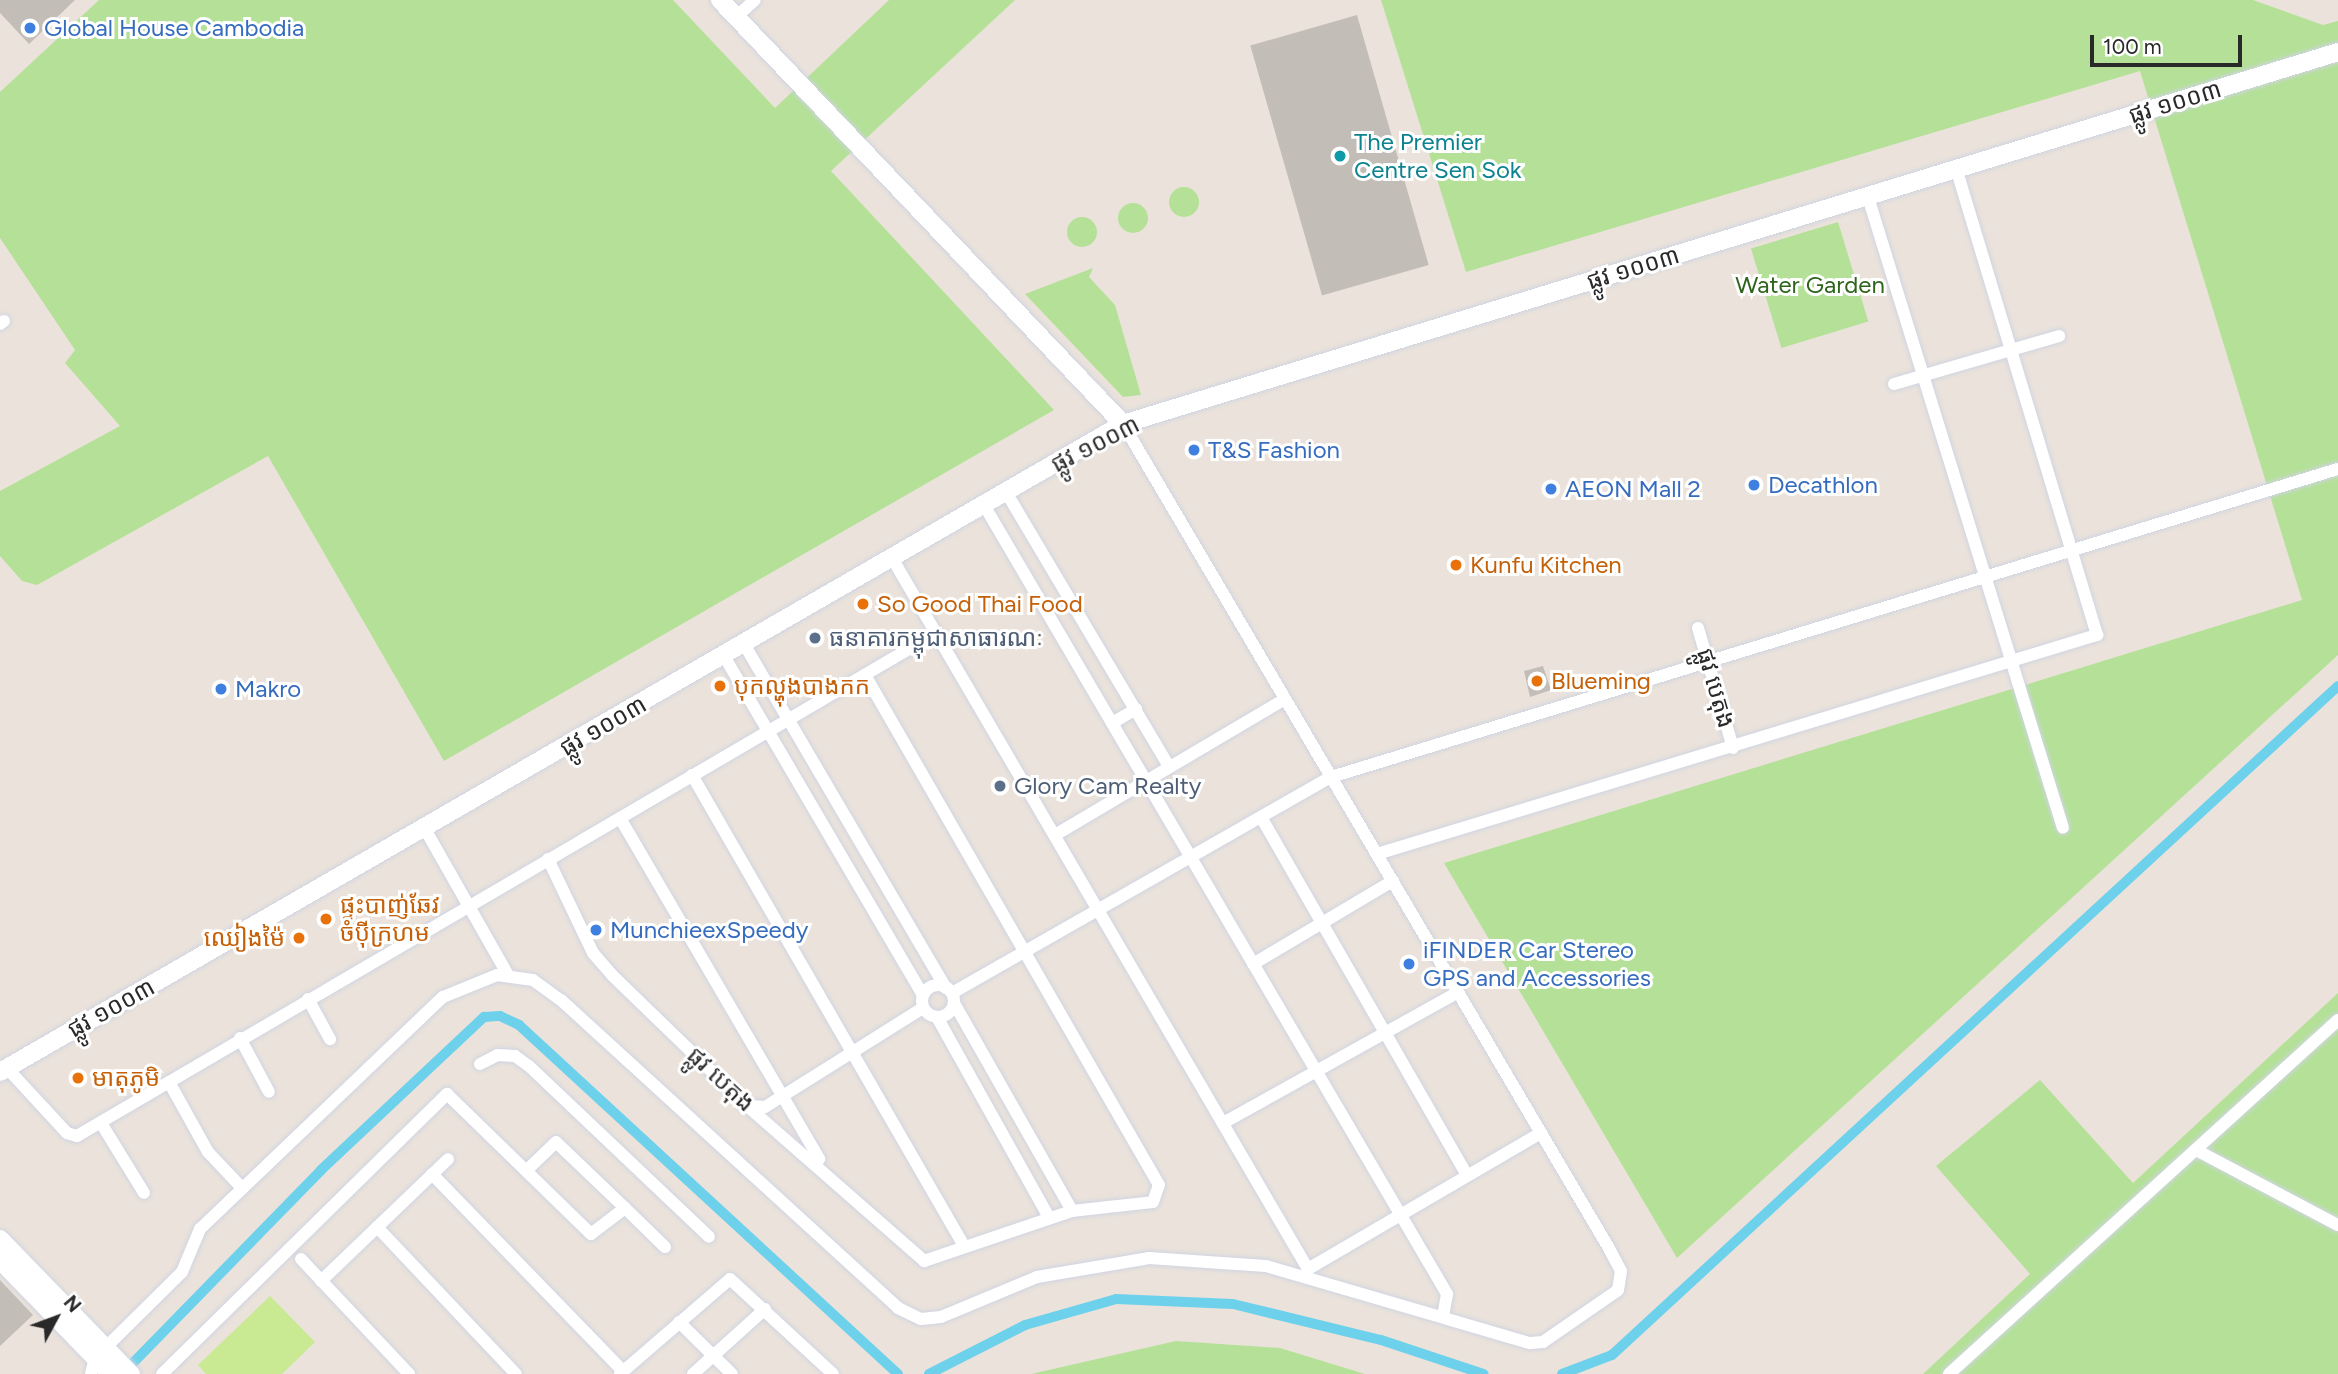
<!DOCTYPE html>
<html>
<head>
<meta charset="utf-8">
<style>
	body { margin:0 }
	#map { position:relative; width:2338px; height:1374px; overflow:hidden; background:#ebe3db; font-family:Figtree,"Noto Sans Khmer",sans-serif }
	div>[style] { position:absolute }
	.green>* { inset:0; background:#b4e197; transform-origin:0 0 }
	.round { border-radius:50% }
	.pitch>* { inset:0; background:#c9e993 }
	.canal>* { height:10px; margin:-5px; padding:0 5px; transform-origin:5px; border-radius:5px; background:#6ed1ec }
	.building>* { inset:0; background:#c3bdb7; transform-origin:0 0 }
	.roads { filter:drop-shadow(0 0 2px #d0d4e2) drop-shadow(0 0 2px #d0d4e2) }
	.street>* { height:12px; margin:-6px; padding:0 6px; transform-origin:6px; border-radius:6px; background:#fff }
	.street>.ring { margin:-6px; padding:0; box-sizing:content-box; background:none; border:12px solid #fff; border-radius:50% }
	.secondary>* { height:18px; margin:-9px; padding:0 9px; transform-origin:9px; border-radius:9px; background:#fff }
	.dots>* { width:19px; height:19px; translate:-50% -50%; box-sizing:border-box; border:4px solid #fff; border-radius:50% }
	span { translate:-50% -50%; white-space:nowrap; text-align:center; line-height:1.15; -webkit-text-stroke:6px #fff; paint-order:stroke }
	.shop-label { font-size:24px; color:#366cbe }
	.left { translate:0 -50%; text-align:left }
	.street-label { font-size:24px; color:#292929 }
	.culture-label { font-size:24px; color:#0d838f }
	.park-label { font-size:24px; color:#2e641b }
	.food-label { font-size:24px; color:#c56008 }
	.right { translate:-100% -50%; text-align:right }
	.service-label { font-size:24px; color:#4e5e75 }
	.north { position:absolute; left:21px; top:1283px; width:70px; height:70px; -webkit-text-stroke:5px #fff; paint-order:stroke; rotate:49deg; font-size:19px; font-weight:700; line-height:28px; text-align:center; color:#292929 }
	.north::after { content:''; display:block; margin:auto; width:24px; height:32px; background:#292929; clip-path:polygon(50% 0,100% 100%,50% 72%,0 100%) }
	.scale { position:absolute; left:2090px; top:35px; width:152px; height:32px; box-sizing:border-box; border:4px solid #292929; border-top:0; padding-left:9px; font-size:21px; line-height:24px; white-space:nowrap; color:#292929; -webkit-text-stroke:5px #fff; paint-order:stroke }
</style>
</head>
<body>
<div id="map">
	<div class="green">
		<i style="clip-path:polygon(99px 0,673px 0,775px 108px,889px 0,1015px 0,831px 171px,1054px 410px,444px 761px,268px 456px,37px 585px,22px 581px,0 556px,0 491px,120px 426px,65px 363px,75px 350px,0 238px,0 92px)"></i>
		<i style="clip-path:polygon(1381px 0,2253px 0,2323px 25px,2338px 21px,2338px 655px,1677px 1258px,1444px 863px,2302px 600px,2140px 71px,1466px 272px)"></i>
		<i class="round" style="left:1169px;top:187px;width:30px;height:30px"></i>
		<i class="round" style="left:1118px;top:203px;width:30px;height:30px"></i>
		<i class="round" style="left:1067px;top:217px;width:30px;height:30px"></i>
		<i style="left:1838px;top:222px;width:104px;height:91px;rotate:73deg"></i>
		<i style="clip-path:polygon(1093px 268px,1089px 277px,1115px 305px,1141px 395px,1123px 397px,1025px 294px)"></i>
		<i style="clip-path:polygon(2338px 993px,2338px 1374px,1923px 1374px,2030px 1274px,1936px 1166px,2040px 1080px,2133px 1183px)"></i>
		<i style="clip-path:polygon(1176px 1341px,1280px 1348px,1365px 1374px,1031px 1374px)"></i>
	</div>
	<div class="pitch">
		<i style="clip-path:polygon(270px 1296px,315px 1342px,282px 1374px,206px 1374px,198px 1365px)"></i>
	</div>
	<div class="canal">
		<i style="left:129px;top:1367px;width:275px;rotate:-45.7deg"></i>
		<i style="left:321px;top:1170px;width:224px;rotate:-43.2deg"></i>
		<i style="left:484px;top:1017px;width:16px;rotate:-4deg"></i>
		<i style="left:500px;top:1016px;width:21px;rotate:25deg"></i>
		<i style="left:519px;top:1025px;width:515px;rotate:42.64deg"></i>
		<i style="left:929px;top:1374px;width:108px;rotate:-27deg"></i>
		<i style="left:1025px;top:1325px;width:95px;rotate:-15.9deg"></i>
		<i style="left:1116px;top:1299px;width:117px;rotate:2.4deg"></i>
		<i style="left:1233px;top:1304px;width:152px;rotate:13.7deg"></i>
		<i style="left:1381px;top:1340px;width:108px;rotate:18.3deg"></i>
		<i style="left:1562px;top:1374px;width:53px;rotate:-20.8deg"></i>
		<i style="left:1612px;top:1355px;width:987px;rotate:-42.66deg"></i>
	</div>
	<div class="building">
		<i style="clip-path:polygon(0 0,75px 0,29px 44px,0 13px)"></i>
		<i style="left:1357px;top:15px;width:260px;height:111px;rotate:74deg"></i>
		<i style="clip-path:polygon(1543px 666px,1551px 690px,1530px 697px,1524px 671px)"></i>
		<i style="clip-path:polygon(0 1280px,33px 1315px,0 1346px)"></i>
	</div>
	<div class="roads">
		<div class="street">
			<i style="left:736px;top:17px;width:25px;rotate:-42deg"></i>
			<i style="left:1868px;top:197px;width:660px;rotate:72.83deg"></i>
			<i style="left:0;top:324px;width:5px;rotate:-37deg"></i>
			<i style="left:1894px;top:384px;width:172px;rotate:-16.2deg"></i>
			<i style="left:1006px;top:492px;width:319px;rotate:59.3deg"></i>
			<i style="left:984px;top:505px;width:915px;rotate:59.59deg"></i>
			<i style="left:1447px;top:1294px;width:22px;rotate:100deg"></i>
			<i style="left:892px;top:558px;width:824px;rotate:59.67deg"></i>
			<i style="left:1308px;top:1269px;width:8px;rotate:104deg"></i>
			<i style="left:1698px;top:628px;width:125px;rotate:73.7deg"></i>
			<i style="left:744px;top:644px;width:399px;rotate:59.6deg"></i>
			<i style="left:724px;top:656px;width:393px;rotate:59.6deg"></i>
			<i style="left:1112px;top:723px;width:28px;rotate:-30deg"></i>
			<i style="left:692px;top:775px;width:544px;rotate:59.99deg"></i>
			<i style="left:1261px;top:817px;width:413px;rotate:60.1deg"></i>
			<i style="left:620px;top:818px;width:395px;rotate:59.7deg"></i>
			<i style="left:425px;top:829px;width:168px;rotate:60.4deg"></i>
			<i style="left:1055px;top:835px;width:267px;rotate:-30.6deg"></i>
			<i style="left:1377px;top:854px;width:753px;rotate:-16.92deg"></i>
			<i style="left:2097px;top:635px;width:486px;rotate:-106.8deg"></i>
			<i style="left:548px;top:859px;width:104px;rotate:64.4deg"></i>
			<i style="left:593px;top:953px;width:29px;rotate:49deg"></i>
			<i style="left:612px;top:975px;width:187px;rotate:44.1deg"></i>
			<i style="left:746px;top:1105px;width:237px;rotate:41.2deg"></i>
			<i style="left:924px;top:1261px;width:156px;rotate:-18.7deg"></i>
			<i style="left:1072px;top:1211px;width:81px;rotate:-6.3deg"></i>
			<i style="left:1153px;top:1202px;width:18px;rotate:-71deg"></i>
			<i style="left:1159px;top:1185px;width:589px;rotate:-119.96deg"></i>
			<i style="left:1253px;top:964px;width:163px;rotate:-30.7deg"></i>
			<i class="ring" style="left:922px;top:985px;width:20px;height:20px"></i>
			<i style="left:952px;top:993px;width:436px;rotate:-29.7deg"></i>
			<i style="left:1331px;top:777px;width:1053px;rotate:-17.01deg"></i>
			<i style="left:308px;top:999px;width:46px;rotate:61.2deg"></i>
			<i style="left:954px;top:1003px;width:239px;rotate:60.4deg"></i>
			<i style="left:937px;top:1017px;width:229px;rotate:60.8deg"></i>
			<i style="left:240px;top:1038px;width:61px;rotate:61.8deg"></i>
			<i style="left:480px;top:1064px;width:20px;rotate:-27deg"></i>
			<i style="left:498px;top:1055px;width:17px;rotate:3deg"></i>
			<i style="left:515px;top:1056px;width:17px;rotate:36deg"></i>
			<i style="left:529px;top:1066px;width:248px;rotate:43.5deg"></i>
			<i style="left:6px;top:1067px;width:90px;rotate:47.3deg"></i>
			<i style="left:67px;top:1133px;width:10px;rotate:17deg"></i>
			<i style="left:77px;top:1136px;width:995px;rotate:-30.35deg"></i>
			<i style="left:169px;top:1082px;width:80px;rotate:60.9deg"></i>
			<i style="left:208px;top:1152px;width:50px;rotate:46.6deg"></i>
			<i style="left:750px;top:1106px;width:15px;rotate:4deg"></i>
			<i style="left:765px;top:1107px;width:186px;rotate:-32.1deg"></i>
			<i style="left:101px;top:1123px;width:82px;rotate:58.4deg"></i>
			<i style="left:1223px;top:1123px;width:269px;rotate:-29.1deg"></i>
			<i style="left:2198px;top:1151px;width:158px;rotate:27.9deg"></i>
			<i style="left:432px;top:1174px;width:274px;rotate:45.9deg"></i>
			<i style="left:625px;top:1208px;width:56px;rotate:44.3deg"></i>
			<i style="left:377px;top:1227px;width:202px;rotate:46.6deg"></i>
			<i style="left:301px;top:1259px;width:158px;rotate:46.8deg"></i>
			<i style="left:1308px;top:1269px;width:270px;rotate:-30.3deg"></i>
			<i style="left:321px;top:1281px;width:176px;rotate:-43.8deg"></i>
			<i style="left:679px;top:1322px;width:74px;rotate:44.5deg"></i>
			<i style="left:91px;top:1374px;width:16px;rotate:-76deg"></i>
			<i style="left:95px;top:1358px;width:122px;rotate:-44.7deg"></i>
			<i style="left:182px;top:1272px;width:47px;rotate:-67.3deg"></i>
			<i style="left:200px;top:1229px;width:336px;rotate:-43.7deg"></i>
			<i style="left:443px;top:997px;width:58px;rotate:-22.2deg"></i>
			<i style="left:497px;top:975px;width:36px;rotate:8deg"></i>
			<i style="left:533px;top:980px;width:34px;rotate:36deg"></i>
			<i style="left:561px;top:1000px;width:457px;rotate:42.4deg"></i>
			<i style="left:898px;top:1308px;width:25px;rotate:26deg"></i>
			<i style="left:921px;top:1319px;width:20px;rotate:-6deg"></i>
			<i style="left:941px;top:1317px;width:104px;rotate:-22.6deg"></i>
			<i style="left:1037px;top:1277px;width:114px;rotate:-9.6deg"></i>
			<i style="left:1149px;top:1258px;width:117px;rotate:3.9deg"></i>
			<i style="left:1266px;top:1266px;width:275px;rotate:16.3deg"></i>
			<i style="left:1530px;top:1343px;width:13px;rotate:-4deg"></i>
			<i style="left:1543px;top:1342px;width:91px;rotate:-34.7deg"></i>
			<i style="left:1618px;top:1290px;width:19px;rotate:-81deg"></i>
			<i style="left:1621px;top:1271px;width:24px;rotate:-118deg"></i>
			<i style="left:1610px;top:1250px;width:959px;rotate:-120.52deg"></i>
			<i style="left:162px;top:1374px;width:400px;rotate:-44.5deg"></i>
			<i style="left:447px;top:1094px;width:201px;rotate:44.2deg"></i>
			<i style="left:591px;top:1234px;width:43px;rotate:-37.4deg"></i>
			<i style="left:625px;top:1208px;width:95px;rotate:-136.3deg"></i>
			<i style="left:556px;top:1142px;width:40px;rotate:136deg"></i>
			<i style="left:620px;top:1374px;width:145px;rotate:-40.8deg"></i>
			<i style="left:730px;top:1279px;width:140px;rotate:42.7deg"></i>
			<i style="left:693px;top:1374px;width:97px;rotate:-42.1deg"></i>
			<i style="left:1949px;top:1374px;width:526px;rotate:-42.3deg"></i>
		</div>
		<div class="secondary">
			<i style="left:720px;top:0;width:585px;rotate:46.45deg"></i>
			<i style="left:0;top:1072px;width:1297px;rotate:-29.99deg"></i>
			<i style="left:1123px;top:424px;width:1271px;rotate:-17.02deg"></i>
			<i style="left:0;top:1239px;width:188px;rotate:45.9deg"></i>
			<i style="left:0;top:1260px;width:159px;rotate:45.8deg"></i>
		</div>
	</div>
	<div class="dots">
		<i style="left:30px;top:28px;background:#3f7fe0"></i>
		<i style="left:1340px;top:156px;background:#0f9aa8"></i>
		<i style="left:1194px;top:450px;background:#3f7fe0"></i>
		<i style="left:1754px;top:485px;background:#3f7fe0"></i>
		<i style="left:1551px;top:489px;background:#3f7fe0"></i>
		<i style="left:1456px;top:565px;background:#e8710a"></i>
		<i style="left:863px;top:604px;background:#e8710a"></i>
		<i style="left:815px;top:638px;background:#5c6f8a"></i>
		<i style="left:1537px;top:681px;background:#e8710a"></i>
		<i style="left:720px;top:686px;background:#e8710a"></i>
		<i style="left:221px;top:689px;background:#3f7fe0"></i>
		<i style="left:1000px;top:786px;background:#5c6f8a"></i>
		<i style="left:326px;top:919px;background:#e8710a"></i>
		<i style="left:596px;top:930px;background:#3f7fe0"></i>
		<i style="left:299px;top:938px;background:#e8710a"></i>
		<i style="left:1409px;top:964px;background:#3f7fe0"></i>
		<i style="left:78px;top:1078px;background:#e8710a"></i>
	</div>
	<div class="shop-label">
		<span class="left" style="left:44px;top:28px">Global House Cambodia</span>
		<span class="left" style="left:1208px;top:450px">T&amp;S Fashion</span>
		<span class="left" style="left:1768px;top:485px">Decathlon</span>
		<span class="left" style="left:1565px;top:489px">AEON Mall 2</span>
		<span class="left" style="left:235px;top:689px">Makro</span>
		<span class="left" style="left:610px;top:930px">MunchieexSpeedy</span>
		<span class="left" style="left:1423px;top:964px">iFINDER Car Stereo<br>GPS and Accessories</span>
	</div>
	<div class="street-label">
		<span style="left:2175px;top:102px;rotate:-17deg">ផ្លូវ ១០០៣</span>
		<span style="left:1633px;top:268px;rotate:-17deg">ផ្លូវ ១០០៣</span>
		<span style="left:1095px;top:444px;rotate:-27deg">ផ្លូវ ១០០៣</span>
		<span style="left:1716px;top:688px;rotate:74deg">ផ្លូវ បេតុង</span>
		<span style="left:603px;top:726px;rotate:-30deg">ផ្លូវ ១០០៣</span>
		<span style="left:111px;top:1008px;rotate:-29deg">ផ្លូវ ១០០៣</span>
		<span style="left:721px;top:1079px;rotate:43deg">ផ្លូវ បេតុង</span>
	</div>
	<div class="culture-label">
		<span class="left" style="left:1354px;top:156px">The Premier<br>Centre Sen Sok</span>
	</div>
	<div class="park-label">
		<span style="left:1810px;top:285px">Water Garden</span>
	</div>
	<div class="food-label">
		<span class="left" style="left:1470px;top:565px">Kunfu Kitchen</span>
		<span class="left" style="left:877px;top:604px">So Good Thai Food</span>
		<span class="left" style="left:1551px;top:681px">Blueming</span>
		<span class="left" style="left:734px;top:686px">បុកល្ហុងបាងកក</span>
		<span class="left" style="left:340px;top:919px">ផ្ទះបាញ់ឆែវ<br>ចំប៉ីក្រហម</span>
		<span class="right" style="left:285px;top:938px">ឈៀងម៉ៃ</span>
		<span class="left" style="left:92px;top:1078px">មាតុភូមិ</span>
	</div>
	<div class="service-label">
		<span class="left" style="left:829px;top:638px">ធនាគារកម្ពុជាសាធារណៈ</span>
		<span class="left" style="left:1014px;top:786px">Glory Cam Realty</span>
	</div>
	<div class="north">N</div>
	<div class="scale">100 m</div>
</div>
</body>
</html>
